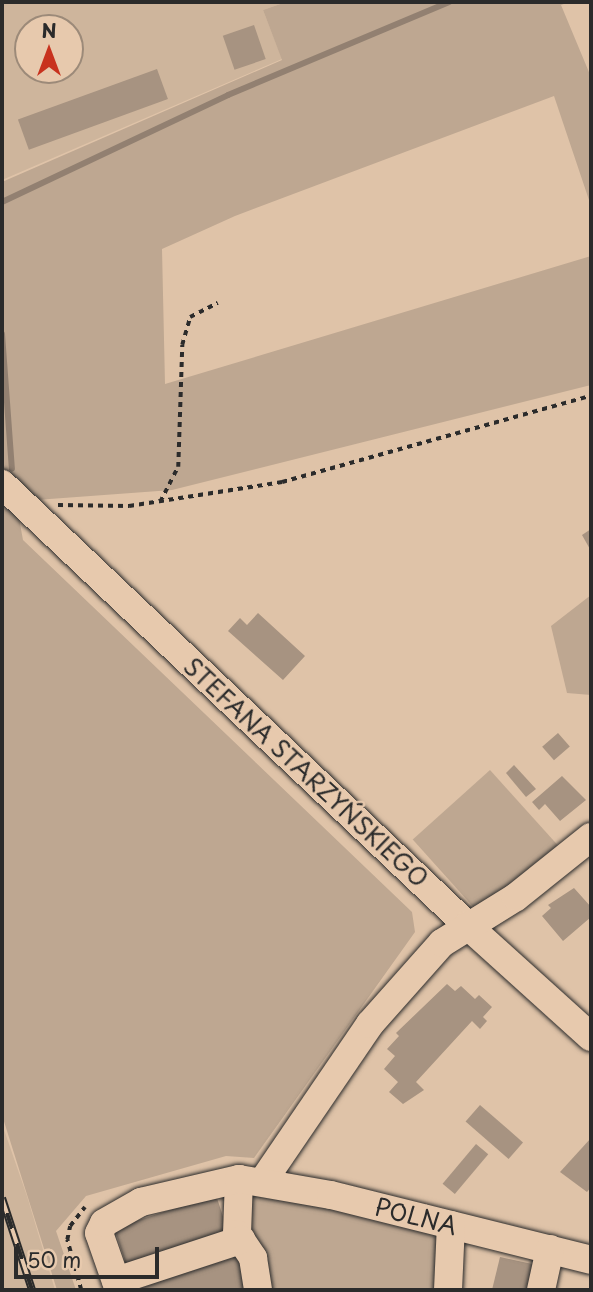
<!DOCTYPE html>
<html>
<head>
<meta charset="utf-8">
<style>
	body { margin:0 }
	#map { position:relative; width:593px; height:1292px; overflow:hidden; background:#dfc3a8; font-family:"Playpen Sans",sans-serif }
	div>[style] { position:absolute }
	.built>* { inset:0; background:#ceb59c }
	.green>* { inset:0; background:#bea791; transform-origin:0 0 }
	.stream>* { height:6px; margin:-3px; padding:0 3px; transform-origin:3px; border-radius:3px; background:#928071 }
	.building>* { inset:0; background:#a79381; transform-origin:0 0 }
	.path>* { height:3.5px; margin-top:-1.75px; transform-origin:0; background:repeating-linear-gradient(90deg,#2b2b2b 0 5px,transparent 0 10px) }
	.roads { filter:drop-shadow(0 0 2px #2b2b2b) drop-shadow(0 0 2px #2b2b2b) }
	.minor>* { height:28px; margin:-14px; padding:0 14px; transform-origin:14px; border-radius:14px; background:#e7c9ad }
	.rail>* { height:8px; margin-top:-4px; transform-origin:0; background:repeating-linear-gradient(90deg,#e7c9ad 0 16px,#2b2b2b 0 32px); box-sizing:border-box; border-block:2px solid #2b2b2b }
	span { translate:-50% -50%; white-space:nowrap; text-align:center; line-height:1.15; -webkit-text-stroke:5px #e7c9ad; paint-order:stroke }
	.street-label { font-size:24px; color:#2b2b2b }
	.frame { position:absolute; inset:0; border:4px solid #2b2b2b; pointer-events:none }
	.north { position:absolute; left:14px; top:14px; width:70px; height:70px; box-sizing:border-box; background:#e7c9ad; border:2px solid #9c8a79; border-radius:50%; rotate:0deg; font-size:19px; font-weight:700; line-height:28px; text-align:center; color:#2b2b2b }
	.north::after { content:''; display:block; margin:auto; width:24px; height:32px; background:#c8321e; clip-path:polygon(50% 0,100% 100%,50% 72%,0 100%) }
	.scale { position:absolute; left:14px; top:1247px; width:145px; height:32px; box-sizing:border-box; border:4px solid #2b2b2b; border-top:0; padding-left:9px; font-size:21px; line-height:24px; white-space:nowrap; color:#2b2b2b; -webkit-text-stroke:5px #e7c9ad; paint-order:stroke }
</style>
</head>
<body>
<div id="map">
	<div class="built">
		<i style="clip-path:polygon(evenodd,2px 2px,286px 2px,263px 10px,282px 59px,2px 180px,2px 2px,28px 28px,70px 28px,70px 70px,28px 70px,28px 28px)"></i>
		<i style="clip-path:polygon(2px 1124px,27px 1196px,55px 1290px,2px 1290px)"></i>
	</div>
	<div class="green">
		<i style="clip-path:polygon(286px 2px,569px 2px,561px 5px,591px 77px,591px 206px,554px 96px,235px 216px,162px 249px,165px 384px,591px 256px,591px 385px,172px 490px,36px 500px,2px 468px,2px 182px,282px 60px,263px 10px)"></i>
		<i style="clip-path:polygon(2px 494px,17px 507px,23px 540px,412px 912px,415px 932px,254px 1158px,226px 1156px,86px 1196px,56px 1231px,76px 1290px,57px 1290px,2px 1115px)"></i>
		<i style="clip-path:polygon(591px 595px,591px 695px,567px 693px,551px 626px)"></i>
		<i style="left:490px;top:770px;width:102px;height:104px;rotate:48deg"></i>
		<i style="clip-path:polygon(276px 1191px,438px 1232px,439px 1290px,266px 1290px,243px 1217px,247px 1194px)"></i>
	</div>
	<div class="stream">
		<i style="left:2px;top:202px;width:250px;rotate:-25.3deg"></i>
		<i style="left:228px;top:95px;width:240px;rotate:-22.8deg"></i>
		<i style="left:2px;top:334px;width:135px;rotate:85.8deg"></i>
	</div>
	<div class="building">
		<i style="left:254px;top:25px;width:36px;height:33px;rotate:71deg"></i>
		<i style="left:157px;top:69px;width:32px;height:148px;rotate:70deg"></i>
		<i style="clip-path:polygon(591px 529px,591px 551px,582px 535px)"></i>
		<i style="clip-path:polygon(258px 613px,305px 656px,283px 680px,228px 631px,240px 618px,247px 625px)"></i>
		<i style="left:558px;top:733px;width:18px;height:21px;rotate:49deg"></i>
		<i style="clip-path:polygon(514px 765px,536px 789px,526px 797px,506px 773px)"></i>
		<i style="clip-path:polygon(562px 776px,586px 800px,560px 821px,545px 804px,539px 810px,532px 802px)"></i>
		<i style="clip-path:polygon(574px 888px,591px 907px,591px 917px,563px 941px,542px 916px,551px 908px,548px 905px)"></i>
		<i style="clip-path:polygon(447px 984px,455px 991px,461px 986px,475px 999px,479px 995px,492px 1007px,483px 1017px,487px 1021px,480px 1029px,472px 1021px,416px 1082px,424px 1090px,403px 1104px,389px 1092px,398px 1082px,384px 1069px,395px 1056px,387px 1049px,399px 1036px,396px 1033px)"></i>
		<i style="left:480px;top:1105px;width:57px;height:22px;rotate:41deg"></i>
		<i style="clip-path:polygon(591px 1138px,591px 1187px,587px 1192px,560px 1172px)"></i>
		<i style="left:476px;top:1144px;width:16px;height:52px;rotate:40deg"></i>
		<i style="left:216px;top:1195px;width:39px;height:107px;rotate:72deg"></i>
		<i style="clip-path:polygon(239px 1253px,250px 1290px,130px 1290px)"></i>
		<i style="clip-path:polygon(500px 1257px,537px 1265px,531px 1290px,492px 1290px)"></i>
	</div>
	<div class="path">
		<i style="left:160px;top:502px;width:39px;rotate:-63deg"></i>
		<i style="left:178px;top:467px;width:122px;rotate:-88.1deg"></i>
		<i style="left:182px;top:345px;width:29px;rotate:-74deg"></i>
		<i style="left:190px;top:317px;width:31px;rotate:-27deg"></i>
		<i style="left:58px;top:505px;width:71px;rotate:0.8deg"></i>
		<i style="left:129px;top:506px;width:155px;rotate:-8.9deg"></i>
		<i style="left:282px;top:482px;width:321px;rotate:-15.6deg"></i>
		<i style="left:81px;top:1290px;width:52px;rotate:-105.6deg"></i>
		<i style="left:67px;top:1240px;width:14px;rotate:-78deg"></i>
		<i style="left:70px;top:1226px;width:24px;rotate:-52deg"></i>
	</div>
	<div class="roads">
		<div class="minor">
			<i style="left:2px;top:484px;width:641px;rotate:43.48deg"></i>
			<i style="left:467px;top:925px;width:167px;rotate:42.1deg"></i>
			<i style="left:239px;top:1179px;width:55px;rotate:92.1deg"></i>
			<i style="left:237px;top:1234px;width:29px;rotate:56deg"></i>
			<i style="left:253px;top:1258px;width:32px;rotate:81deg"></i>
			<i style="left:263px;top:1181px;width:190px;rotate:-55.7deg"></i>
			<i style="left:370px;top:1024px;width:108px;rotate:-48.4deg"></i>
			<i style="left:442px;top:943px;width:87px;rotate:-31.9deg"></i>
			<i style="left:516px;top:897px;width:96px;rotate:-38.7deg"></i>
			<i style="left:116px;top:1281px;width:132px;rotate:-18.2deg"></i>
			<i style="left:119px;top:1290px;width:60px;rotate:-109.3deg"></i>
			<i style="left:99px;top:1233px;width:11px;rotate:-63deg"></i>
			<i style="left:104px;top:1223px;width:43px;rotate:-29.6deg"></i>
			<i style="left:141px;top:1202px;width:101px;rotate:-13.2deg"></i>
			<i style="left:239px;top:1179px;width:93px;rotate:9.9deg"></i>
			<i style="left:331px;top:1195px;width:268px;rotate:14deg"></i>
			<i style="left:448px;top:1290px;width:65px;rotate:-87.4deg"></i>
			<i style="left:541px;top:1290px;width:42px;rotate:-77.6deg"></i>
		</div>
	</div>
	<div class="rail">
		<i style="left:2px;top:1198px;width:97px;rotate:71.9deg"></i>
	</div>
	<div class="street-label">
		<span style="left:306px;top:772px;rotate:43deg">STEFANA STARZYŃSKIEGO</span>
		<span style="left:416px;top:1216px;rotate:14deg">POLNA</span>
	</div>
	<div class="frame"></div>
	<div class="north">N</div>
	<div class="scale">50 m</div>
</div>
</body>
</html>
